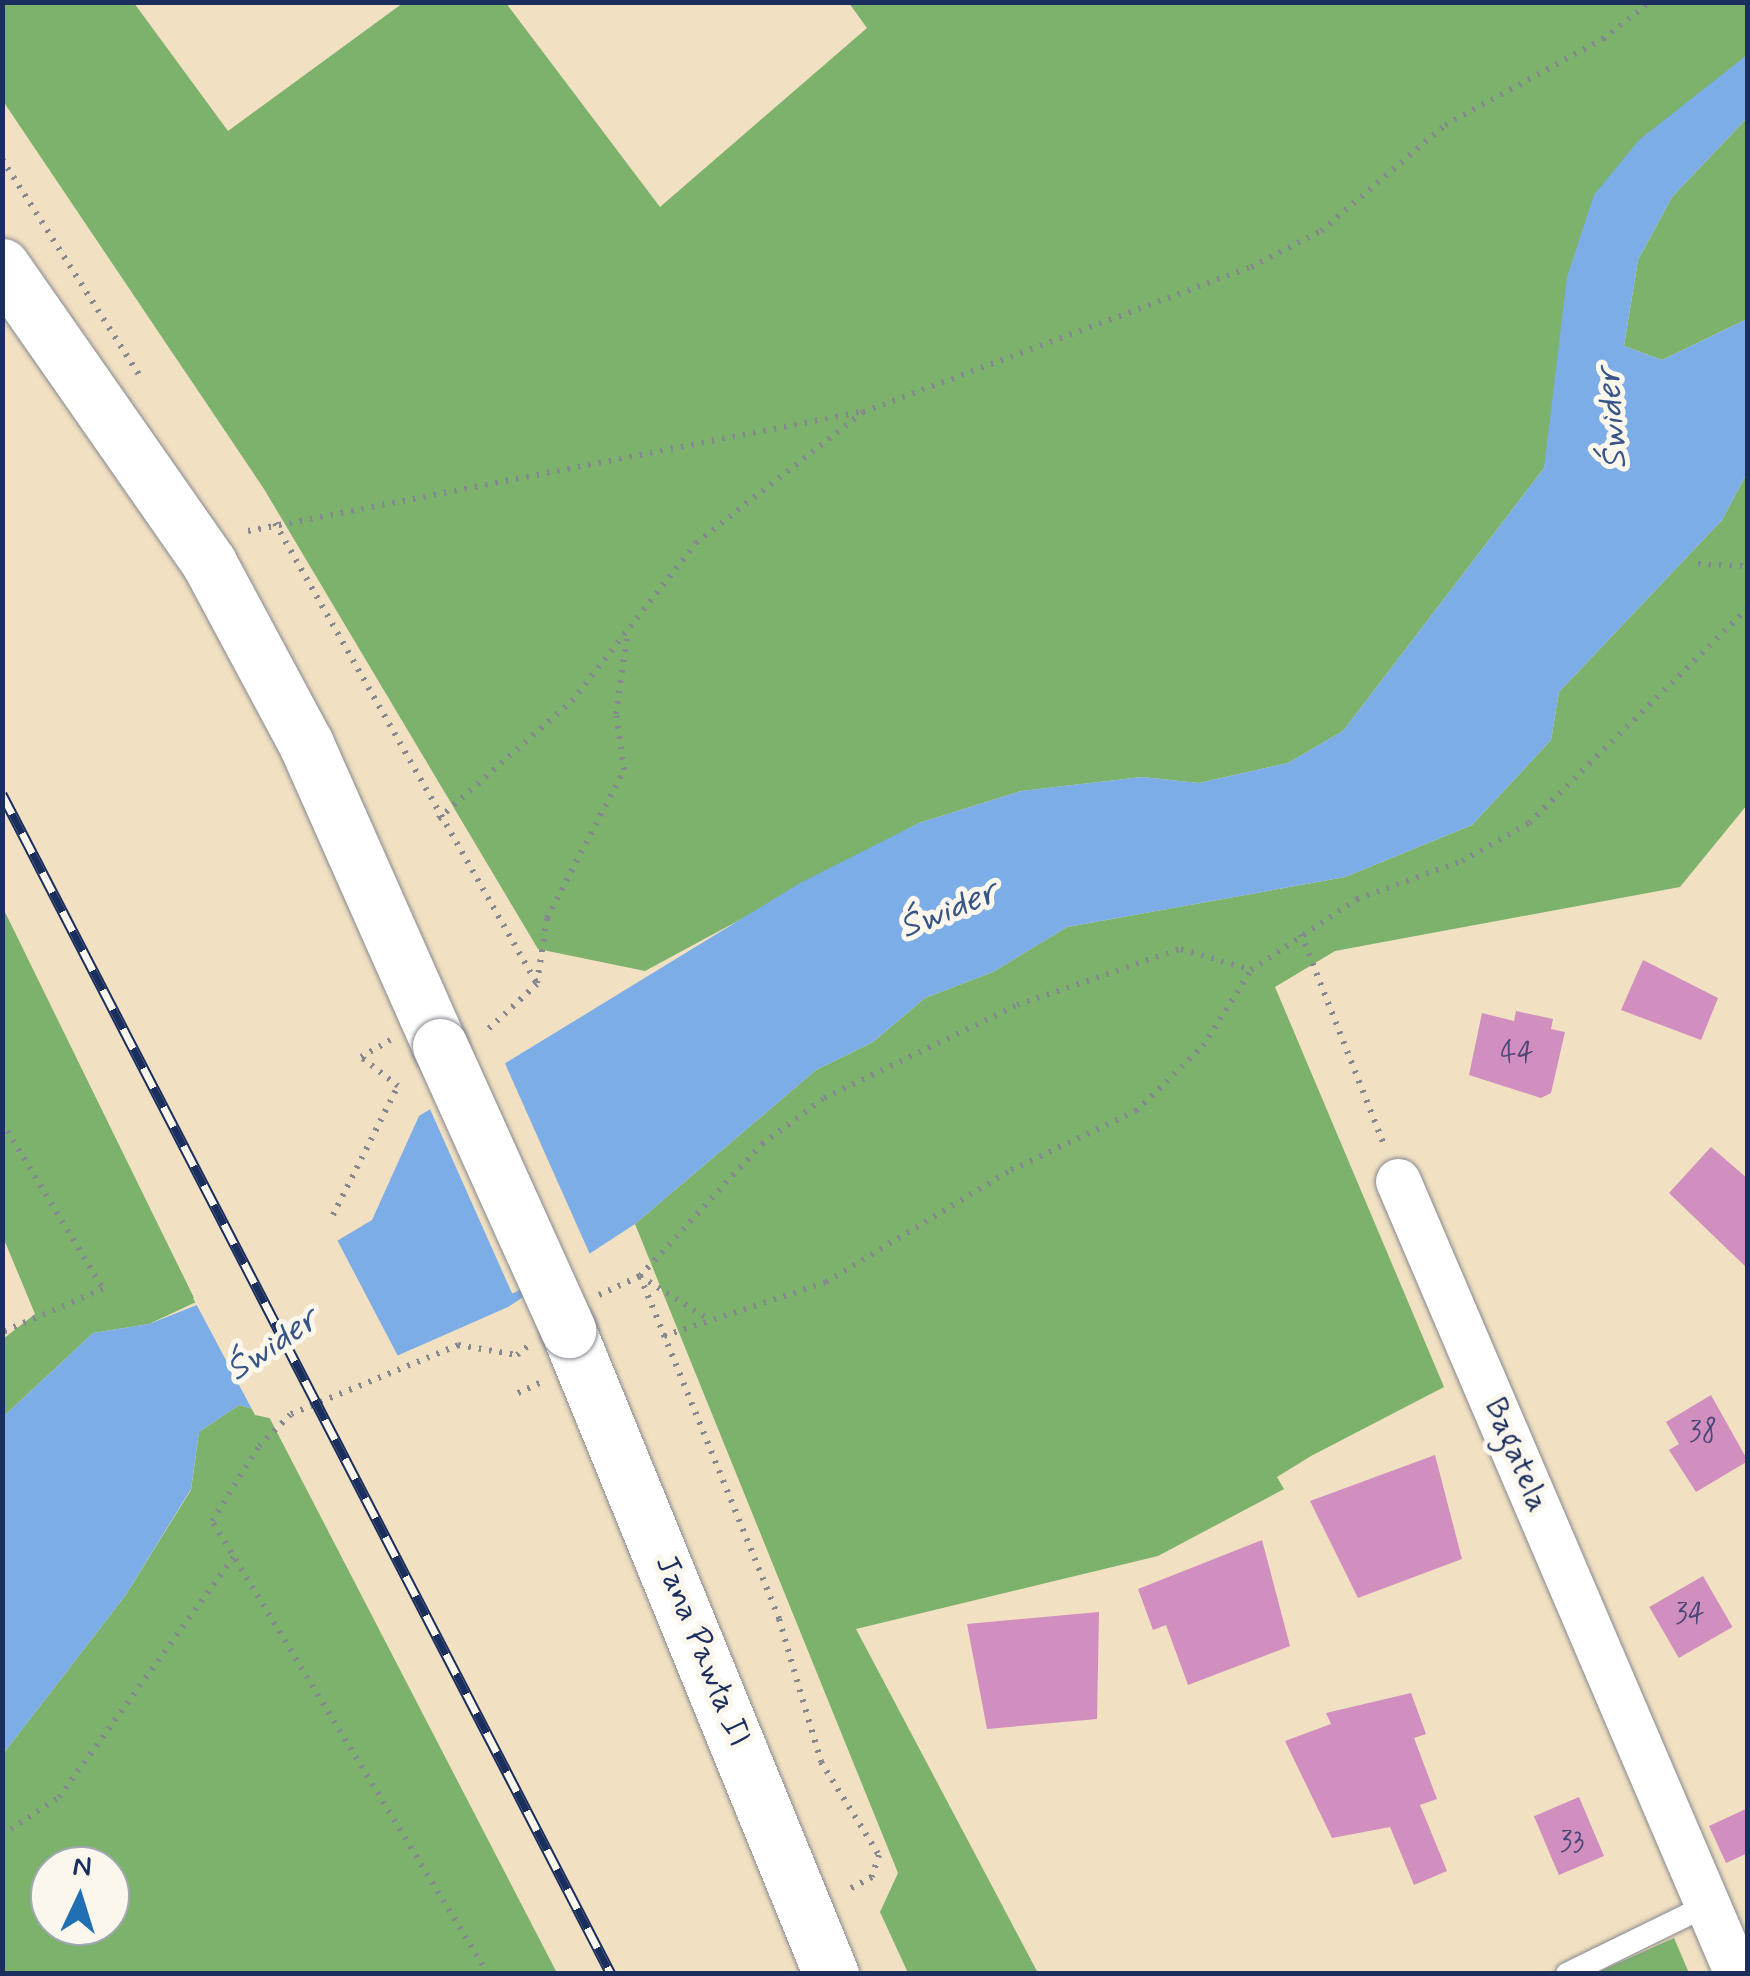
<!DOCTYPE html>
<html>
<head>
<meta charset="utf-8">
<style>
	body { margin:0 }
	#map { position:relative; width:1750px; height:1976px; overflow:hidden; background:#f1e0c1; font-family:Mynerve,sans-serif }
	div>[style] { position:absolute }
	.forest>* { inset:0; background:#7db26d }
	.water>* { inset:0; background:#7cade7 }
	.pier>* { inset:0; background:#f1e0c1; transform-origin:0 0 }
	.building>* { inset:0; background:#d18fc0; transform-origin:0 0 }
	.path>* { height:6px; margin-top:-3px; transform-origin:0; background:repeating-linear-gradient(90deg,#868890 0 2.5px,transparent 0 10.5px) }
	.roads { filter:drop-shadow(0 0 2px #868890) drop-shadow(0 0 2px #868890) }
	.lane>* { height:22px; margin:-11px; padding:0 11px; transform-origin:11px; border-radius:11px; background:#fff }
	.street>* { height:45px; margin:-22.5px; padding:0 22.5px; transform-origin:22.5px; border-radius:22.5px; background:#fff }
	.secondary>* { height:55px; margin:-27.5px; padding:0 27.5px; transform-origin:27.5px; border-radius:27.5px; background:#fff }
	.rail>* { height:11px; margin-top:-5.5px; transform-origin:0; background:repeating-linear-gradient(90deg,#fbf7ec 0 22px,#1b2f5e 0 44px); box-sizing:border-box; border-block:2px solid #1b2f5e }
	.bridges { filter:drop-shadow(0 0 2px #868890) drop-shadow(0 0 2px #868890) }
	.secondary-bridge>* { height:55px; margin:-27.5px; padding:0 27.5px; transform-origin:27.5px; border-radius:27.5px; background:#fff }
	span { translate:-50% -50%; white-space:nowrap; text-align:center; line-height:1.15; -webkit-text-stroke:10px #fbf7ec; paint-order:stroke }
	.number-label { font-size:28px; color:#484776 }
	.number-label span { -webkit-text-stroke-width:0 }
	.street-label { font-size:32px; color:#1b2f5e }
	.water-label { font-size:35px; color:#385587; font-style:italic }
	.frame { position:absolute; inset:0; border:5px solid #1b2f5e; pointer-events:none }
	.north { position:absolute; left:30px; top:1846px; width:100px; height:100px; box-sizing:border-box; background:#fbf7ec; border:2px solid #a1a7b3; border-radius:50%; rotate:4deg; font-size:28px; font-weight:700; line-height:40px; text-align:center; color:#1b2f5e }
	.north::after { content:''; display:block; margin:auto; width:35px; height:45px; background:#1f6fb2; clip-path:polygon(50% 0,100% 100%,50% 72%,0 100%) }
</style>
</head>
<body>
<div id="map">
	<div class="forest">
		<i style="clip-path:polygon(2px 3px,134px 3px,228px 131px,403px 3px,506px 3px,660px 207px,867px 28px,849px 3px,1747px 3px,1748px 55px,1705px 91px,1558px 401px,1544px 468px,1343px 731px,1288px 763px,1199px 783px,1142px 777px,1021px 791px,919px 823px,645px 971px,538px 949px,264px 489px,3px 101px)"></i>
		<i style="clip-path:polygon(1747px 118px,1747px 319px,1662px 360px,1624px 346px,1638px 260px,1672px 197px)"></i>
		<i style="clip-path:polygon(1747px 473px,1747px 805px,1680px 887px,1335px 951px,1275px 987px,1444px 1387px,1311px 1456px,1277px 1477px,1284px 1489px,1158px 1556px,856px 1629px,1038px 1973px,908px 1973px,880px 1912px,898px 1873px,635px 1224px,816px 1070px,873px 1042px,925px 998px,993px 972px,1067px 927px,1345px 877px,1472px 825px,1551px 740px,1559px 692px,1722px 520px)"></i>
		<i style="clip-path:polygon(3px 908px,196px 1302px,149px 1324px,93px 1333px,3px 1417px,3px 1339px,35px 1314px,3px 1237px)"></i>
		<i style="clip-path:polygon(evenodd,239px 1405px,267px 1413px,557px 1973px,3px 1974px,3px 1754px,125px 1596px,191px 1490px,199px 1432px,239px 1405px,50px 1866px,110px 1866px,110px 1926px,50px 1926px,50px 1866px)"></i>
		<i style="clip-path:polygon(1674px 1938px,1689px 1973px,1596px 1973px)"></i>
	</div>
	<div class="water">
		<i style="clip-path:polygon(1747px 55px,1747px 118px,1672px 197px,1638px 260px,1624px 346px,1662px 360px,1747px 319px,1747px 473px,1722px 520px,1559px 692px,1551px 740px,1472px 825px,1345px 877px,1067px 927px,993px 972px,925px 998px,873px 1042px,816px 1070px,635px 1224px,508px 1307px,267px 1413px,239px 1405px,199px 1432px,191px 1489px,125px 1596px,3px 1754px,3px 1417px,93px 1333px,149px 1324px,295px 1266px,372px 1220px,419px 1116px,800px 883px,919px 823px,1021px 791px,1142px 777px,1199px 783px,1288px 763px,1343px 731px,1544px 468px,1567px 277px,1594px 195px,1639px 140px)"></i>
	</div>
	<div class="pier">
		<i style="left:503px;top:1059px;width:218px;height:87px;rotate:66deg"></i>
		<i style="clip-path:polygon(335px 1236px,399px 1358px,269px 1418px,255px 1415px,193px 1298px,234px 1288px,240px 1271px,271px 1255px,294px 1261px)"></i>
	</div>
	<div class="building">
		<i style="clip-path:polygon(1643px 960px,1718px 998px,1701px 1040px,1621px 1010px)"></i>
		<i style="clip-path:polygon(1516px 1011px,1553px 1019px,1551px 1029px,1565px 1032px,1551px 1093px,1541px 1098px,1469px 1075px,1482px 1013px,1514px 1021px)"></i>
		<i style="clip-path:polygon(1711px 1147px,1748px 1179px,1748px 1269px,1669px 1193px)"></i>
		<i style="clip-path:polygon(1711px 1395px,1748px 1461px,1696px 1492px,1669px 1450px,1679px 1444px,1666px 1422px)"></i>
		<i style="clip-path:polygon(1435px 1455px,1462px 1559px,1358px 1598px,1310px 1501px)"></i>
		<i style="clip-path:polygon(1262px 1540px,1290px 1646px,1188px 1685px,1166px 1625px,1153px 1630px,1138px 1589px)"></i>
		<i style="left:1703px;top:1576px;width:59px;height:62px;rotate:60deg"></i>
		<i style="clip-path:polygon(1099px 1612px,1097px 1719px,987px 1729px,967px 1624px)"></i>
		<i style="clip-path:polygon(1411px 1693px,1426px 1734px,1414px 1738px,1437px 1799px,1420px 1805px,1447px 1871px,1414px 1885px,1390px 1827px,1332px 1838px,1285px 1741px,1331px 1724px,1326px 1713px)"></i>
		<i style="left:1579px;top:1797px;width:64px;height:49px;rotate:67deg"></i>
		<i style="clip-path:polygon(1748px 1808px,1748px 1853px,1726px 1863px,1709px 1826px)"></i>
	</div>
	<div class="path">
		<i style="left:2px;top:159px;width:259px;rotate:57.6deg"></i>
		<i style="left:275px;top:523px;width:530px;rotate:60.39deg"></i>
		<i style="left:537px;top:984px;width:72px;rotate:137.2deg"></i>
		<i style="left:248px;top:531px;width:623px;rotate:-11deg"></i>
		<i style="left:1698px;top:564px;width:50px;rotate:2.3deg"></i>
		<i style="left:438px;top:819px;width:179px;rotate:-41.4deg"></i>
		<i style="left:572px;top:701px;width:201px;rotate:-51.9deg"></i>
		<i style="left:696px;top:543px;width:212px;rotate:-38.1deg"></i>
		<i style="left:863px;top:412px;width:414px;rotate:-20.5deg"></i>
		<i style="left:1251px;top:267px;width:79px;rotate:-27.2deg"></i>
		<i style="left:1321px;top:231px;width:163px;rotate:-40.5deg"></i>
		<i style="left:1445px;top:125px;width:180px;rotate:-28.6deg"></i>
		<i style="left:1603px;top:39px;width:60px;rotate:-38.2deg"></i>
		<i style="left:1301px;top:934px;width:229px;rotate:68.5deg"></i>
		<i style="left:537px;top:983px;width:66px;rotate:-81.3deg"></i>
		<i style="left:547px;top:918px;width:167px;rotate:-62.5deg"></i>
		<i style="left:624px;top:770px;width:57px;rotate:-98.1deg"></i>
		<i style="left:616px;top:714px;width:78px;rotate:-81.9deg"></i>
		<i style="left:2px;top:1122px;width:195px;rotate:58.8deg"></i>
		<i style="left:103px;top:1289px;width:110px;rotate:156.9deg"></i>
		<i style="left:333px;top:1215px;width:144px;rotate:-63.3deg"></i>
		<i style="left:398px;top:1086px;width:47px;rotate:-141.9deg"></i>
		<i style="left:361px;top:1057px;width:34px;rotate:-30deg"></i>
		<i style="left:640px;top:1276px;width:370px;rotate:67.9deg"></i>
		<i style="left:779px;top:1619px;width:149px;rotate:73.6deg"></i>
		<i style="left:821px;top:1762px;width:110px;rotate:58.1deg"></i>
		<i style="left:879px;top:1855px;width:23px;rotate:108deg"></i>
		<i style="left:872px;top:1877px;width:30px;rotate:152deg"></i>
		<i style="left:640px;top:1276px;width:80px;rotate:32.3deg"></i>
		<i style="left:599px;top:1295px;width:45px;rotate:-24.9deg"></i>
		<i style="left:640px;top:1276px;width:180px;rotate:-47.3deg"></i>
		<i style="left:762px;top:1144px;width:77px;rotate:-36.6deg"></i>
		<i style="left:824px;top:1098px;width:214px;rotate:-25.7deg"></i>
		<i style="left:1017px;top:1005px;width:173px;rotate:-18.9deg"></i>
		<i style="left:1181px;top:949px;width:73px;rotate:16.7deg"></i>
		<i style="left:664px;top:1336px;width:171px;rotate:-18.4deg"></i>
		<i style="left:826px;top:1282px;width:216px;rotate:-31.2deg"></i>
		<i style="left:1011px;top:1170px;width:138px;rotate:-25.3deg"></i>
		<i style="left:1136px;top:1111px;width:93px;rotate:-44.1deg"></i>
		<i style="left:1203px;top:1046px;width:90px;rotate:-57.7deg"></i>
		<i style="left:1251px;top:970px;width:128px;rotate:-33.8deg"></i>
		<i style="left:1357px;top:899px;width:112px;rotate:-19.9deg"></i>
		<i style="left:1462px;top:861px;width:77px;rotate:-29.6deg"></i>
		<i style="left:1529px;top:823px;width:307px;rotate:-44.5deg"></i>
		<i style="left:518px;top:1393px;width:29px;rotate:-25deg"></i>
		<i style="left:2px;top:1835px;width:69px;rotate:-33.7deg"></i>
		<i style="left:59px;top:1797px;width:298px;rotate:-54deg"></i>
		<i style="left:488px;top:1974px;width:530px;rotate:-121.35deg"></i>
		<i style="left:212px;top:1521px;width:89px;rotate:-57.9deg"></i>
		<i style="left:259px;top:1446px;width:45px;rotate:-45deg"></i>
		<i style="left:291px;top:1414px;width:181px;rotate:-22.4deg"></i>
		<i style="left:458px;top:1345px;width:60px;rotate:9.6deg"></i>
		<i style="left:517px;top:1355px;width:14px;rotate:-39deg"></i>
	</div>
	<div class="roads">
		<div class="lane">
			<i style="left:1567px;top:1974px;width:157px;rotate:-26.1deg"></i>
		</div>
		<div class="street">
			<i style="left:1398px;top:1181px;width:862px;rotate:66.85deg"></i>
		</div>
		<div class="secondary">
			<i style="left:2px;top:266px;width:362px;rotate:55.1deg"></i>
			<i style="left:209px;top:563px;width:205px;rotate:61.8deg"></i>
			<i style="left:306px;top:744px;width:330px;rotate:66.1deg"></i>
			<i style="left:568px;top:1330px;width:696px;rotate:67.79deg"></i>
		</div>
	</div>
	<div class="rail">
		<i style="left:2px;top:794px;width:1328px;rotate:62.7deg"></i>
	</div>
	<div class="bridges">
		<div class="secondary-bridge">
			<i style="left:440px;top:1046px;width:312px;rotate:65.7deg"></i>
		</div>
	</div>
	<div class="number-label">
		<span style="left:1517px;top:1054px">44</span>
		<span style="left:1703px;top:1433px">38</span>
		<span style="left:1690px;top:1615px">34</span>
		<span style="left:1572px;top:1843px">33</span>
	</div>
	<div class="street-label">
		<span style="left:1516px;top:1455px;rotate:67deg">Bagatela</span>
		<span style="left:702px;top:1651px;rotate:68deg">Jana Pawła II</span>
	</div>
	<div class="water-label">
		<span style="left:1612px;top:419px;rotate:-94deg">Świder</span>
		<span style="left:948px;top:910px;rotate:-22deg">Świder</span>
		<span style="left:272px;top:1345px;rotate:-34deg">Świder</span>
	</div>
	<div class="frame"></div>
	<div class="north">N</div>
</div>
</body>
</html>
